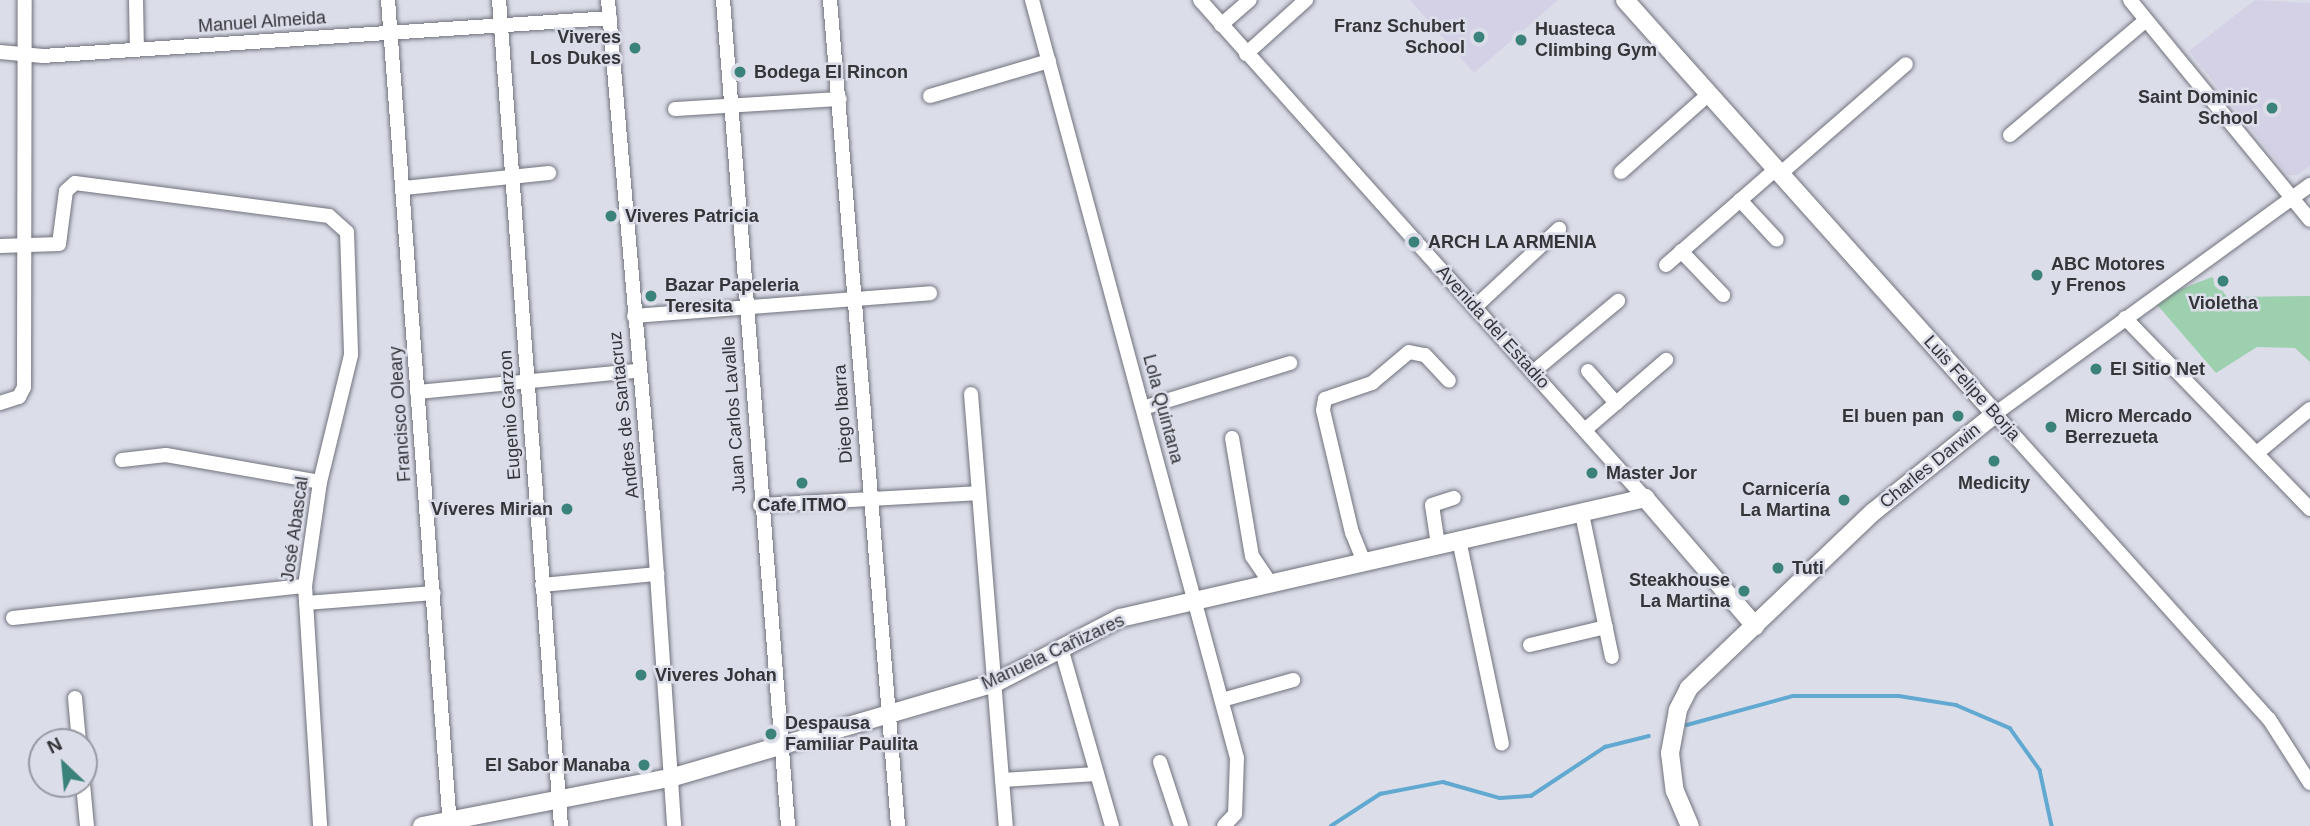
<!DOCTYPE html>
<html>
<head>
<meta charset="utf-8">
<style>
	body { margin:0 }
	#map { position:relative; width:2310px; height:826px; overflow:hidden; background:#dbdde9; font-family:Helvetica,sans-serif }
	div>[style] { position:absolute }
	.education>* { inset:0; background:#d4d1e7 }
	.green>* { inset:0; background:#9dd0ae }
	.stream>* { height:3.5px; margin:-1.75px; padding:0 1.75px; transform-origin:1.75px; border-radius:1.75px; background:#61a9d0 }
	.roads { filter:drop-shadow(0 0 2px #70727c) drop-shadow(0 0 2px #70727c) }
	.minor>* { height:14px; margin:-7px; padding:0 7px; transform-origin:7px; border-radius:7px; background:#fff }
	.tertiary>* { height:18px; margin:-9px; padding:0 9px; transform-origin:9px; border-radius:9px; background:#fff }
	.dots>* { width:19px; height:19px; translate:-50% -50%; box-sizing:border-box; border:4px solid #dbdde9; border-radius:50% }
	span { translate:-50% -50%; white-space:nowrap; text-align:center; line-height:1.15; -webkit-text-stroke:5px #dbdde9; paint-order:stroke }
	.street-label { font-size:18px; color:#343539 }
	.poi-label { font-size:18px; color:#343539; font-weight:700 }
	.right { translate:-100% -50%; text-align:right }
	.left { translate:0 -50%; text-align:left }
	.north { position:absolute; left:28px; top:728px; width:70px; height:70px; box-sizing:border-box; background:#dbdde9; border:2px solid #989aa3; border-radius:50%; rotate:334deg; font-size:19px; font-weight:700; line-height:28px; text-align:center; color:#343539 }
	.north::after { content:''; display:block; margin:auto; width:24px; height:32px; background:#3b827b; clip-path:polygon(50% 0,100% 100%,50% 72%,0 100%) }
</style>
</head>
<body>
<div id="map">
	<div class="education">
		<i style="clip-path:polygon(1410px 0,1558px 0,1474px 73px)"></i>
		<i style="clip-path:polygon(2255px 0,2310px 3px,2310px 166px,2297px 175px,2288px 175px,2189px 51px)"></i>
	</div>
	<div class="green">
		<i style="clip-path:polygon(2212px 277px,2227px 297px,2310px 296px,2310px 362px,2295px 348px,2257px 347px,2216px 373px,2153px 300px)"></i>
	</div>
	<div class="stream">
		<i style="left:1687px;top:725px;width:110px;rotate:-15.3deg"></i>
		<i style="left:1793px;top:696px;width:106px"></i>
		<i style="left:1899px;top:696px;width:58px;rotate:9deg"></i>
		<i style="left:1956px;top:705px;width:59px;rotate:23.1deg"></i>
		<i style="left:2010px;top:728px;width:52px;rotate:54.5deg"></i>
		<i style="left:2040px;top:770px;width:57px;rotate:77.9deg"></i>
		<i style="left:1331px;top:826px;width:59px;rotate:-33.1deg"></i>
		<i style="left:1380px;top:794px;width:64px;rotate:-10.8deg"></i>
		<i style="left:1443px;top:782px;width:59px;rotate:15.7deg"></i>
		<i style="left:1500px;top:798px;width:31px;rotate:-4deg"></i>
		<i style="left:1531px;top:796px;width:89px;rotate:-33.5deg"></i>
		<i style="left:1605px;top:747px;width:45px;rotate:-14deg"></i>
	</div>
	<div class="roads">
		<div class="minor">
			<i style="left:136px;top:0;width:50px;rotate:88.9deg"></i>
			<i style="left:388px;top:0;width:828px;rotate:85.71deg"></i>
			<i style="left:499px;top:0;width:828px;rotate:85.71deg"></i>
			<i style="left:608px;top:0;width:518px;rotate:85.02deg"></i>
			<i style="left:653px;top:516px;width:311px;rotate:86.1deg"></i>
			<i style="left:723px;top:0;width:829px;rotate:85.5deg"></i>
			<i style="left:830px;top:0;width:829px;rotate:85.29deg"></i>
			<i style="left:1032px;top:0;width:785px;rotate:74.87deg"></i>
			<i style="left:1237px;top:758px;width:56px;rotate:92deg"></i>
			<i style="left:1235px;top:814px;width:16px;rotate:133deg"></i>
			<i style="left:1200px;top:0;width:668px;rotate:48.22deg"></i>
			<i style="left:2130px;top:0;width:284px;rotate:50.7deg"></i>
			<i style="left:1221px;top:25px;width:38px;rotate:-41deg"></i>
			<i style="left:0;top:52px;width:43px;rotate:5.3deg"></i>
			<i style="left:43px;top:56px;width:568px;rotate:-3.83deg"></i>
			<i style="left:1246px;top:54px;width:81px;rotate:-42deg"></i>
			<i style="left:930px;top:96px;width:124px;rotate:-16.4deg"></i>
			<i style="left:675px;top:109px;width:165px;rotate:-3.5deg"></i>
			<i style="left:2010px;top:135px;width:178px;rotate:-40.2deg"></i>
			<i style="left:1621px;top:172px;width:118px;rotate:-41.6deg"></i>
			<i style="left:1780px;top:174px;width:167px;rotate:-41.1deg"></i>
			<i style="left:2310px;top:185px;width:389px;rotate:144deg"></i>
			<i style="left:1995px;top:414px;width:410px;rotate:48.1deg"></i>
			<i style="left:2269px;top:719px;width:76px;rotate:57.4deg"></i>
			<i style="left:404px;top:188px;width:146px;rotate:-5.9deg"></i>
			<i style="left:1740px;top:200px;width:54px;rotate:47.2deg"></i>
			<i style="left:0;top:246px;width:59px;rotate:-1.9deg"></i>
			<i style="left:59px;top:244px;width:53px;rotate:-82.5deg"></i>
			<i style="left:66px;top:191px;width:12px;rotate:-42deg"></i>
			<i style="left:75px;top:183px;width:256px;rotate:7.4deg"></i>
			<i style="left:329px;top:216px;width:24px;rotate:42deg"></i>
			<i style="left:347px;top:232px;width:123px;rotate:88.1deg"></i>
			<i style="left:351px;top:355px;width:131px;rotate:103.7deg"></i>
			<i style="left:320px;top:482px;width:105px;rotate:98.2deg"></i>
			<i style="left:305px;top:586px;width:240px;rotate:86.4deg"></i>
			<i style="left:1681px;top:251px;width:61px;rotate:46.3deg"></i>
			<i style="left:1666px;top:265px;width:146px;rotate:-41.1deg"></i>
			<i style="left:1475px;top:307px;width:115px;rotate:-42.9deg"></i>
			<i style="left:634px;top:316px;width:297px;rotate:-4.4deg"></i>
			<i style="left:2125px;top:318px;width:266px;rotate:45.9deg"></i>
			<i style="left:1588px;top:371px;width:43px;rotate:48.8deg"></i>
			<i style="left:1533px;top:372px;width:111px;rotate:-39.9deg"></i>
			<i style="left:417px;top:392px;width:221px;rotate:-5.5deg"></i>
			<i style="left:971px;top:394px;width:433px;rotate:85.4deg"></i>
			<i style="left:0;top:403px;width:20px;rotate:-18deg"></i>
			<i style="left:19px;top:397px;width:11px;rotate:-63deg"></i>
			<i style="left:24px;top:387px;width:387px;rotate:-89.9deg"></i>
			<i style="left:1143px;top:408px;width:154px;rotate:-17deg"></i>
			<i style="left:1586px;top:429px;width:106px;rotate:-40.8deg"></i>
			<i style="left:1232px;top:438px;width:120px;rotate:80.4deg"></i>
			<i style="left:1252px;top:556px;width:34px;rotate:56deg"></i>
			<i style="left:2257px;top:453px;width:69px;rotate:-39.7deg"></i>
			<i style="left:122px;top:460px;width:44px;rotate:-6.5deg"></i>
			<i style="left:166px;top:455px;width:156px;rotate:9.9deg"></i>
			<i style="left:760px;top:505px;width:219px;rotate:-3.1deg"></i>
			<i style="left:1582px;top:514px;width:146px;rotate:78.2deg"></i>
			<i style="left:1459px;top:540px;width:208px;rotate:78.1deg"></i>
			<i style="left:1438px;top:545px;width:40px;rotate:-98.5deg"></i>
			<i style="left:1432px;top:505px;width:23px;rotate:-18deg"></i>
			<i style="left:1364px;top:562px;width:31px;rotate:-112deg"></i>
			<i style="left:1352px;top:533px;width:126px;rotate:-103.3deg"></i>
			<i style="left:1323px;top:410px;width:11px;rotate:-80deg"></i>
			<i style="left:1325px;top:399px;width:50px;rotate:-18.8deg"></i>
			<i style="left:1372px;top:383px;width:48px;rotate:-40deg"></i>
			<i style="left:1409px;top:352px;width:16px;rotate:11deg"></i>
			<i style="left:1425px;top:355px;width:35px;rotate:47deg"></i>
			<i style="left:542px;top:585px;width:116px;rotate:-5.5deg"></i>
			<i style="left:306px;top:603px;width:128px;rotate:-4.5deg"></i>
			<i style="left:13px;top:618px;width:294px;rotate:-6.3deg"></i>
			<i style="left:1530px;top:645px;width:78px;rotate:-13.3deg"></i>
			<i style="left:1061px;top:648px;width:185px;rotate:74deg"></i>
			<i style="left:75px;top:698px;width:44px;rotate:84.8deg"></i>
			<i style="left:1222px;top:700px;width:74px;rotate:-15.7deg"></i>
			<i style="left:1160px;top:762px;width:67px;rotate:71.8deg"></i>
			<i style="left:1002px;top:780px;width:95px;rotate:-3.6deg"></i>
			<i style="left:83px;top:784px;width:42px;rotate:84.6deg"></i>
		</div>
		<div class="tertiary">
			<i style="left:1625px;top:0;width:555px;rotate:48.21deg"></i>
			<i style="left:1995px;top:414px;width:156px;rotate:141.2deg"></i>
			<i style="left:1873px;top:512px;width:255px;rotate:136.3deg"></i>
			<i style="left:1689px;top:688px;width:25px;rotate:117deg"></i>
			<i style="left:1678px;top:710px;width:44px;rotate:100.5deg"></i>
			<i style="left:1670px;top:753px;width:38px;rotate:83deg"></i>
			<i style="left:1675px;top:791px;width:38px;rotate:67deg"></i>
			<i style="left:422px;top:826px;width:253px;rotate:-11deg"></i>
			<i style="left:670px;top:778px;width:339px;rotate:-16.3deg"></i>
			<i style="left:995px;top:683px;width:141px;rotate:-27.5deg"></i>
			<i style="left:1120px;top:618px;width:539px;rotate:-12.88deg"></i>
			<i style="left:1645px;top:498px;width:169px;rotate:49.3deg"></i>
		</div>
	</div>
	<div class="dots">
		<i style="left:1479px;top:37px;background:#3b827b"></i>
		<i style="left:1521px;top:40px;background:#3b827b"></i>
		<i style="left:635px;top:48px;background:#3b827b"></i>
		<i style="left:740px;top:72px;background:#3b827b"></i>
		<i style="left:2272px;top:108px;background:#3b827b"></i>
		<i style="left:611px;top:216px;background:#3b827b"></i>
		<i style="left:1414px;top:242px;background:#3b827b"></i>
		<i style="left:2037px;top:275px;background:#3b827b"></i>
		<i style="left:2223px;top:281px;background:#3b827b"></i>
		<i style="left:651px;top:296px;background:#3b827b"></i>
		<i style="left:2096px;top:369px;background:#3b827b"></i>
		<i style="left:1958px;top:416px;background:#3b827b"></i>
		<i style="left:2051px;top:427px;background:#3b827b"></i>
		<i style="left:1994px;top:461px;background:#3b827b"></i>
		<i style="left:1592px;top:473px;background:#3b827b"></i>
		<i style="left:802px;top:483px;background:#3b827b"></i>
		<i style="left:1844px;top:500px;background:#3b827b"></i>
		<i style="left:567px;top:509px;background:#3b827b"></i>
		<i style="left:1778px;top:568px;background:#3b827b"></i>
		<i style="left:1744px;top:591px;background:#3b827b"></i>
		<i style="left:641px;top:675px;background:#3b827b"></i>
		<i style="left:771px;top:734px;background:#3b827b"></i>
		<i style="left:644px;top:765px;background:#3b827b"></i>
	</div>
	<div class="street-label">
		<span style="left:262px;top:22px;rotate:-4deg">Manuel Almeida</span>
		<span style="left:1493px;top:327px;rotate:48deg">Avenida del Estadio</span>
		<span style="left:1972px;top:388px;rotate:48deg">Luis Felipe Borja</span>
		<span style="left:1163px;top:409px;rotate:75deg">Lola Quintana</span>
		<span style="left:400px;top:414px;rotate:-94deg">Francisco Oleary</span>
		<span style="left:843px;top:414px;rotate:-94deg">Diego Ibarra</span>
		<span style="left:510px;top:415px;rotate:-94deg">Eugenio Garzon</span>
		<span style="left:624px;top:415px;rotate:-96deg">Andres de Santacruz</span>
		<span style="left:734px;top:415px;rotate:-94deg">Juan Carlos Lavalle</span>
		<span style="left:1930px;top:466px;rotate:-39deg">Charles Darwin</span>
		<span style="left:295px;top:529px;rotate:-82deg">José Abascal</span>
		<span style="left:1053px;top:652px;rotate:-25deg">Manuela Cañizares</span>
	</div>
	<div class="poi-label">
		<span class="right" style="left:1465px;top:37px">Franz Schubert<br>School</span>
		<span class="left" style="left:1535px;top:40px">Huasteca<br>Climbing Gym</span>
		<span class="right" style="left:621px;top:48px">Viveres<br>Los Dukes</span>
		<span class="left" style="left:754px;top:72px">Bodega El Rincon</span>
		<span class="right" style="left:2258px;top:108px">Saint Dominic<br>School</span>
		<span class="left" style="left:625px;top:216px">Viveres Patricia</span>
		<span class="left" style="left:1428px;top:242px">ARCH LA ARMENIA</span>
		<span class="left" style="left:2051px;top:275px">ABC Motores<br>y Frenos</span>
		<span class="left" style="left:665px;top:296px">Bazar Papeleria<br>Teresita</span>
		<span style="left:2223px;top:303px">Violetha</span>
		<span class="left" style="left:2110px;top:369px">El Sitio Net</span>
		<span class="right" style="left:1944px;top:416px">El buen pan</span>
		<span class="left" style="left:2065px;top:427px">Micro Mercado<br>Berrezueta</span>
		<span class="left" style="left:1606px;top:473px">Master Jor</span>
		<span style="left:1994px;top:483px">Medicity</span>
		<span class="right" style="left:1830px;top:500px">Carnicería<br>La Martina</span>
		<span style="left:802px;top:505px">Cafe ITMO</span>
		<span class="right" style="left:553px;top:509px">Víveres Mirian</span>
		<span class="left" style="left:1792px;top:568px">Tuti</span>
		<span class="right" style="left:1730px;top:591px">Steakhouse<br>La Martina</span>
		<span class="left" style="left:655px;top:675px">Viveres Johan</span>
		<span class="left" style="left:785px;top:734px">Despausa<br>Familiar Paulita</span>
		<span class="right" style="left:630px;top:765px">El Sabor Manaba</span>
	</div>
	<div class="north">N</div>
</div>
</body>
</html>
